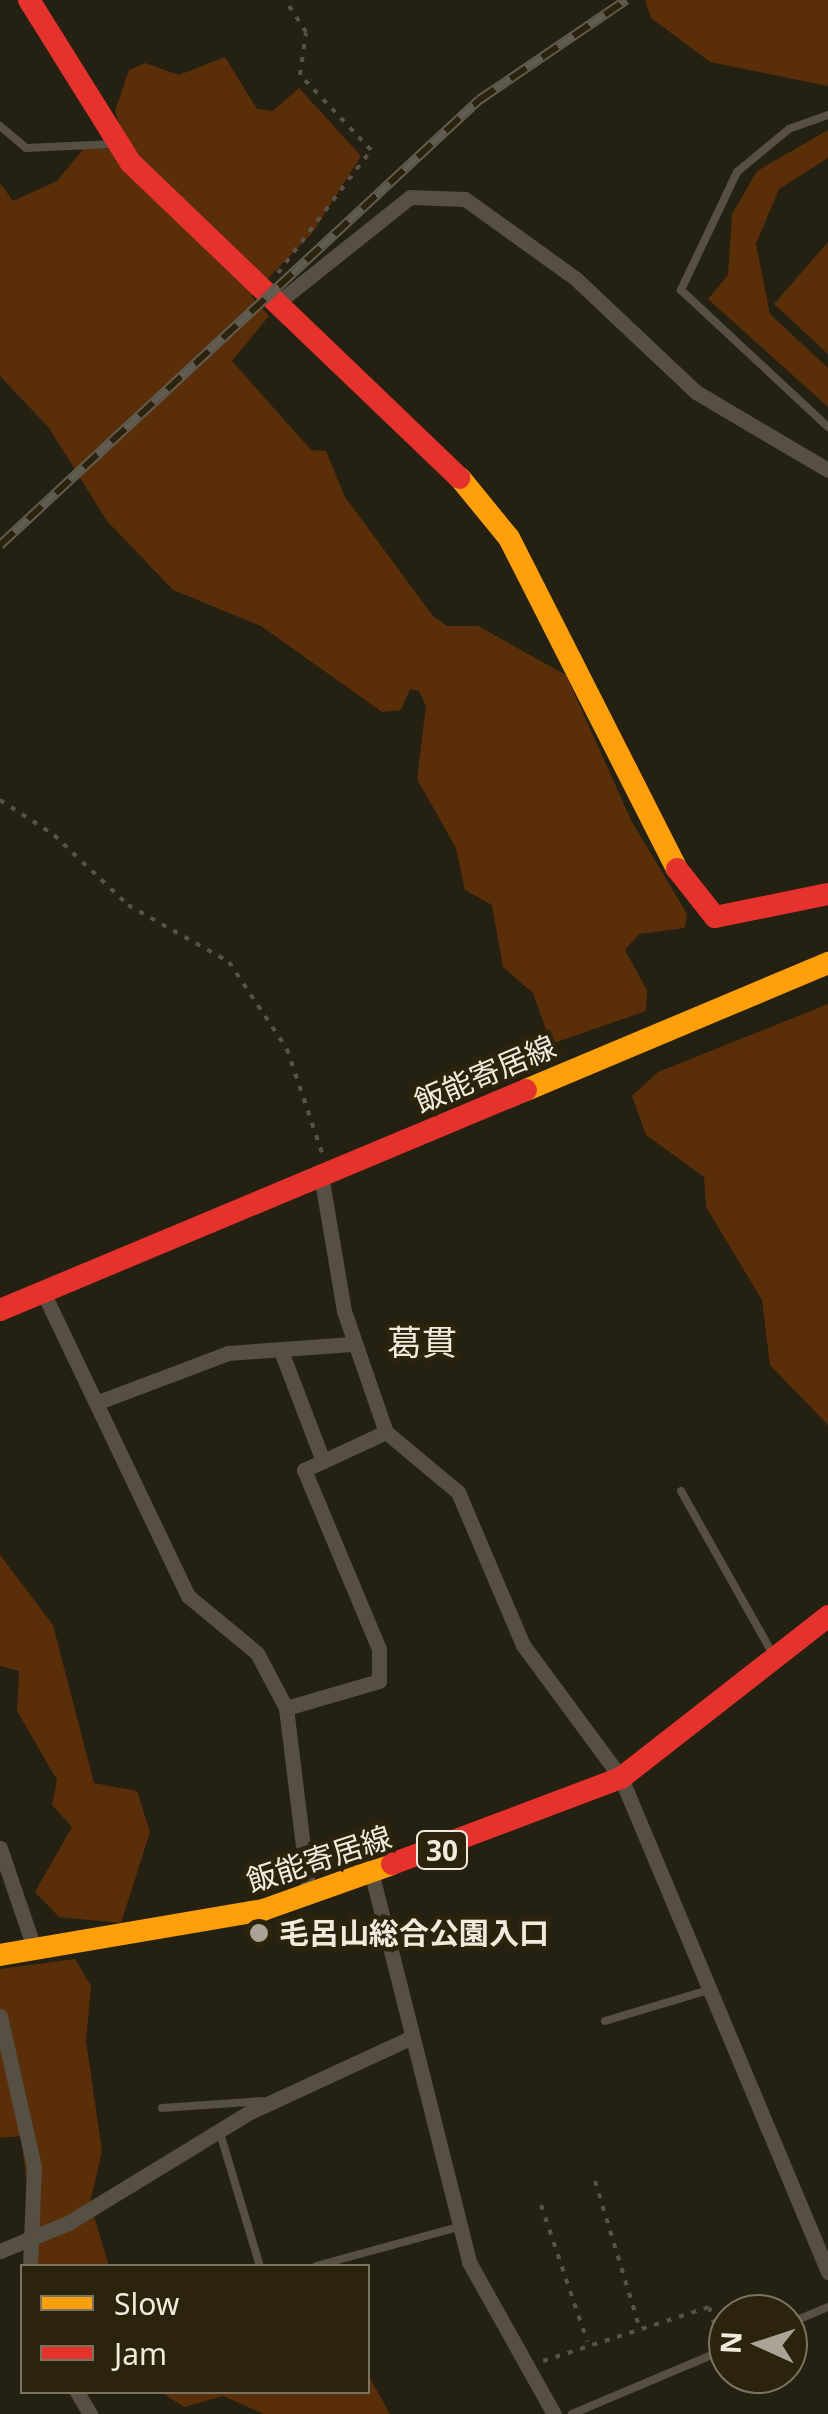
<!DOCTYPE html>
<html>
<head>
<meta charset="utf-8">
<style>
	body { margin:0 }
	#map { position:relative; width:828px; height:2414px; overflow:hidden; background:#242012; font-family:"Noto Sans","Noto Sans JP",sans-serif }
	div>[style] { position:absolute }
	.green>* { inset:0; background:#5a2e09 }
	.path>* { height:4px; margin-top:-2px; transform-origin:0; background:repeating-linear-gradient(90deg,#585249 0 5px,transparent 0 13px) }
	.lane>* { height:8px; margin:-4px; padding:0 4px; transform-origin:4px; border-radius:4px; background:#564f44 }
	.street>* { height:15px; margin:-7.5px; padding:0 7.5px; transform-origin:7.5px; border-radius:7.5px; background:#564f44 }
	.slow>* { height:22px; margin:-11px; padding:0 11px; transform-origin:11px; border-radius:11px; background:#ff9f0a }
	.jam>* { height:22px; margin:-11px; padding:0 11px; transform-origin:11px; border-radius:11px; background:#e5322d }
	.rail>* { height:10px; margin-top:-5px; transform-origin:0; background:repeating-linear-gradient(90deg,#2b230b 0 19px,#605c51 0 38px); box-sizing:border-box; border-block:2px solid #605c51 }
	.dots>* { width:28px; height:28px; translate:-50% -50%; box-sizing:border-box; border:5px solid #2b230b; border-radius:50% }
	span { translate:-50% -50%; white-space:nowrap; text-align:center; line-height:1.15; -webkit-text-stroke:9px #2b230b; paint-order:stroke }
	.shield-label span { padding:2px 8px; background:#2b230b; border:2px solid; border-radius:8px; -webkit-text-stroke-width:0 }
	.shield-label { font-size:28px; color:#f1ebdd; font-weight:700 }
	.street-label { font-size:30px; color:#f1ebdd }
	.poi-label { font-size:30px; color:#f1ebdd; font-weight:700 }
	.left { translate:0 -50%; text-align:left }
	.quarter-label { font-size:35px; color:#f1ebdd }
	.legend { position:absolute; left:20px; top:2264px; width:350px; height:130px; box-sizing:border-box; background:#2b230b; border:2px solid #7a735f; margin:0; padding:12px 18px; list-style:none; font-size:30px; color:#f1ebdd }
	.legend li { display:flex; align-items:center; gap:20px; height:50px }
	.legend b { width:50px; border:2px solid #7a735f }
	.north { position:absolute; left:708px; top:2294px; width:100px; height:100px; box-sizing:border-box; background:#2b230b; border:2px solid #7a735f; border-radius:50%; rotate:273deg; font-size:28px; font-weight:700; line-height:40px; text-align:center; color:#f1ebdd }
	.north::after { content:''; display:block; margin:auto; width:35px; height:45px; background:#a9a496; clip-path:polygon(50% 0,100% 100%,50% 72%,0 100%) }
</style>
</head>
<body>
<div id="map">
	<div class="green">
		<i style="clip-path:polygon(645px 0,828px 0,828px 86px,710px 62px,651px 18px)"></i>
		<i style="clip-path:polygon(225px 57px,257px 109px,273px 111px,299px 88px,361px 156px,313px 232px,251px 296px,269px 316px,232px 361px,311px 450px,326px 451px,345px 497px,433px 616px,447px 626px,478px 626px,566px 675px,632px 822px,687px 914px,685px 928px,639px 934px,625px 950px,647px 990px,646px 1011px,551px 1044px,533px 993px,503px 967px,492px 905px,465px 890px,456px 848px,417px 779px,426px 706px,419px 691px,410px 689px,401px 710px,382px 712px,261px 626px,173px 590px,107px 521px,49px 428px,0 376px,0 183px,13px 201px,57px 181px,84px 148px,111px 149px,124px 137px,115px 111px,129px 70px,145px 63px,179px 75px)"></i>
		<i style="clip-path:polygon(828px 130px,828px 158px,779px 189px,756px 244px,770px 314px,828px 368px,828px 407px,708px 299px,728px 275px,732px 214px,757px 171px)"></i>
		<i style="clip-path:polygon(828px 242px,828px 354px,774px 304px)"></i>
		<i style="clip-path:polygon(828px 1004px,828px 1425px,770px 1365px,762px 1300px,706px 1207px,704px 1177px,646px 1135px,632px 1096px,658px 1072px)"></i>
		<i style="clip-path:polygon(0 1555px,53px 1625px,94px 1783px,137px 1791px,150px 1832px,121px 1923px,59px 1917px,35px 1892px,72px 1827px,52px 1805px,57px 1780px,17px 1711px,19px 1671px,0 1666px)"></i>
		<i style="clip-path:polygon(75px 1959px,91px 1986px,86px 2041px,102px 2151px,90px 2203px,109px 2266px,37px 2266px,21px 2136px,0 2138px,0 1969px)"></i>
		<i style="clip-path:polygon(368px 2375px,390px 2414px,264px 2414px,223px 2396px,184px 2407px,161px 2392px,368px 2392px)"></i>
	</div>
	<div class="path">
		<i style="left:278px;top:273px;width:154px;rotate:-52.9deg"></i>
		<i style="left:371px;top:150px;width:103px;rotate:-133.4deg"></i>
		<i style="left:300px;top:75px;width:43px;rotate:-82.1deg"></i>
		<i style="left:306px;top:32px;width:38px;rotate:-123deg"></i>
		<i style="left:0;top:800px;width:64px;rotate:32.9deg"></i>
		<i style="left:54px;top:835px;width:102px;rotate:43.4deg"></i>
		<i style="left:128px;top:905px;width:116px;rotate:29.4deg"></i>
		<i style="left:229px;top:962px;width:105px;rotate:56.3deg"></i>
		<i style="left:287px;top:1049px;width:110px;rotate:71.4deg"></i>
		<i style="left:595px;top:2181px;width:152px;rotate:73.1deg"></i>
		<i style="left:541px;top:2205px;width:144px;rotate:71.3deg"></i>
		<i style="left:543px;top:2361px;width:175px;rotate:-18deg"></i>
		<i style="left:709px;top:2307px;width:31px;rotate:73deg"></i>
	</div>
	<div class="lane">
		<i style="left:828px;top:115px;width:41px;rotate:160.3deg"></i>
		<i style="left:789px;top:129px;width:67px;rotate:140.4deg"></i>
		<i style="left:737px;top:172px;width:131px;rotate:115.4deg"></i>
		<i style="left:681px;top:290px;width:201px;rotate:43deg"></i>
		<i style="left:0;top:126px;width:34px;rotate:40deg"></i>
		<i style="left:26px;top:148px;width:88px;rotate:-2.6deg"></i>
		<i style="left:681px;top:1491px;width:187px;rotate:60.6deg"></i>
		<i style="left:605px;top:2021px;width:112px;rotate:-16.7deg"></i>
		<i style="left:162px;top:2108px;width:101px;rotate:-4deg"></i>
		<i style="left:220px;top:2133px;width:139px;rotate:73.3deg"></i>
		<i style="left:316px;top:2266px;width:148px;rotate:-15.3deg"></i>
		<i style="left:788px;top:2324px;width:43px;rotate:-23deg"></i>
		<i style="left:572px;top:2414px;width:169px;rotate:-22.9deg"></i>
	</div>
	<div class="street">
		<i style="left:276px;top:304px;width:171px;rotate:-38.6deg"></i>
		<i style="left:410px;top:197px;width:55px;rotate:2.1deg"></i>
		<i style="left:465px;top:199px;width:135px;rotate:35.7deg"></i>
		<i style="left:575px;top:278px;width:166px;rotate:43.3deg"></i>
		<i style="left:696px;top:392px;width:153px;rotate:30.6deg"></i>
		<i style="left:321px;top:1175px;width:138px;rotate:80.4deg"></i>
		<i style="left:344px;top:1311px;width:128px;rotate:70.9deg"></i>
		<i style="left:386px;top:1432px;width:94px;rotate:39.8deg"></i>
		<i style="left:458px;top:1492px;width:166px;rotate:67deg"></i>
		<i style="left:523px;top:1645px;width:165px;rotate:53.6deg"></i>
		<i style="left:621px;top:1778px;width:536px;rotate:67.26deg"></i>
		<i style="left:43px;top:1292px;width:337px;rotate:64.5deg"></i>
		<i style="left:188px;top:1596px;width:89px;rotate:39.6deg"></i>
		<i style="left:257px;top:1653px;width:62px;rotate:62.2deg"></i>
		<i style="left:286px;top:1708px;width:189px;rotate:83deg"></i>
		<i style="left:281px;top:1351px;width:118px;rotate:69.1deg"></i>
		<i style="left:101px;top:1401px;width:136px;rotate:-20.7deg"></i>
		<i style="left:228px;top:1353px;width:124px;rotate:-4.2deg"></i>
		<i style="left:286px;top:1708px;width:97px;rotate:-16.2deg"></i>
		<i style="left:379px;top:1681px;width:32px;rotate:-90deg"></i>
		<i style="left:379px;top:1649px;width:194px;rotate:-112.7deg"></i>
		<i style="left:304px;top:1470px;width:90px;rotate:-24.9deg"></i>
		<i style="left:0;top:1848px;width:109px;rotate:71.2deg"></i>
		<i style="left:372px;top:1875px;width:399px;rotate:75.9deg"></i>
		<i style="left:469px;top:2262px;width:174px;rotate:60.8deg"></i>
		<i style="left:0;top:2016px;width:155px;rotate:77.3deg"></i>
		<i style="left:34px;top:2167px;width:99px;rotate:92.3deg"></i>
		<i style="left:0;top:2251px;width:74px;rotate:-22.4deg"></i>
		<i style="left:68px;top:2223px;width:213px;rotate:-31.4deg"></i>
		<i style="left:250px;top:2112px;width:179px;rotate:-24.8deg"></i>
		<i style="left:77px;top:2392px;width:26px;rotate:59deg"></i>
	</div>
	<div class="slow">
		<i style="left:460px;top:478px;width:77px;rotate:50.8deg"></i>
		<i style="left:509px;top:538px;width:371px;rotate:63.1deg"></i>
		<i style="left:526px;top:1090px;width:328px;rotate:-22.8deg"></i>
		<i style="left:0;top:1955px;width:267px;rotate:-9.7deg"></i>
		<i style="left:263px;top:1910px;width:137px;rotate:-19.6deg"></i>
	</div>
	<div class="jam">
		<i style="left:29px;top:0;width:192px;rotate:58deg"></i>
		<i style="left:131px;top:163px;width:455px;rotate:43.8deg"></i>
		<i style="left:677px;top:869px;width:61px;rotate:51.6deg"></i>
		<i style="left:715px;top:917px;width:115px;rotate:-11.5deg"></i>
		<i style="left:0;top:1310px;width:570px;rotate:-22.7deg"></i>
		<i style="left:392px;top:1864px;width:245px;rotate:-20.6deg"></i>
		<i style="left:621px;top:1778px;width:263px;rotate:-38deg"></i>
	</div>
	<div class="rail">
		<i style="left:0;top:545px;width:654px;rotate:-42.89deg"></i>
		<i style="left:479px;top:100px;width:178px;rotate:-34.2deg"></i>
	</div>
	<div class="dots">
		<i style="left:259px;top:1933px;background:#a9a496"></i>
	</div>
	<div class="shield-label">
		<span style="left:442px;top:1850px">30</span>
	</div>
	<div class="street-label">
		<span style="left:485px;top:1074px;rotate:-23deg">飯能寄居線</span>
		<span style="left:319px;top:1859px;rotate:-18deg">飯能寄居線</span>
	</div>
	<div class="poi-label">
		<span class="left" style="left:279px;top:1933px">毛呂山総合公園入口</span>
	</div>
	<div class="quarter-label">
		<span style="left:422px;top:1342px">葛貫</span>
	</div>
	<ul class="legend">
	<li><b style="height:12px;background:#ff9f0a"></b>Slow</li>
	<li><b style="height:12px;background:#e5322d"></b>Jam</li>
	</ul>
	<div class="north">N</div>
</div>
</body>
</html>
